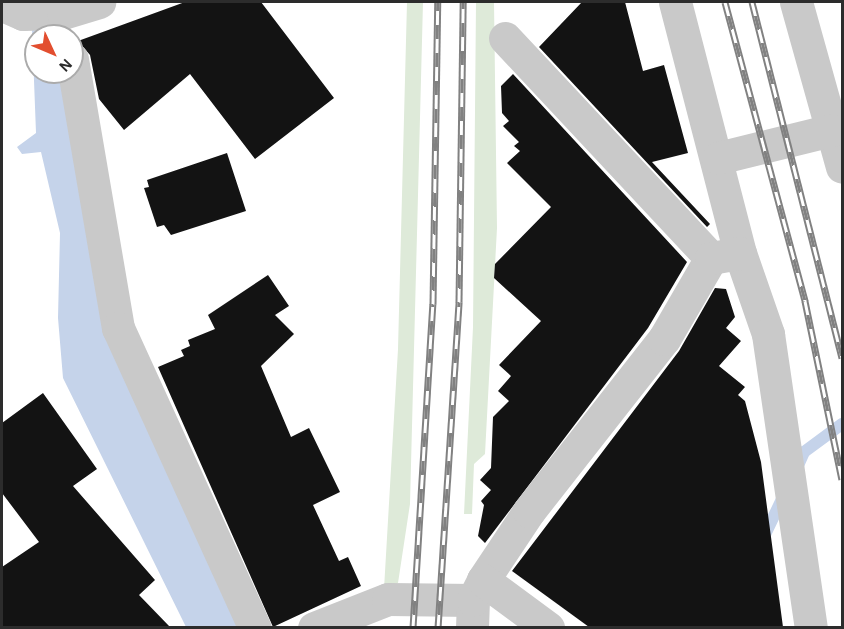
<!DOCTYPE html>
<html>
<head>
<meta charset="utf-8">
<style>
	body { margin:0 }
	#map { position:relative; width:844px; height:629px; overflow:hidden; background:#fff; font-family:"Alegreya Sans",sans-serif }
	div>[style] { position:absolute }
	.green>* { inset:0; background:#deead9 }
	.water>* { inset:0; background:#c5d3ea }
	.stream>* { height:12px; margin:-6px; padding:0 6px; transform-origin:6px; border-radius:6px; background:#c5d3ea }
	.building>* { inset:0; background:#131313 }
	.minor>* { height:33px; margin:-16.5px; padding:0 16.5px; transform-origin:16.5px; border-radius:16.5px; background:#c9c9c9 }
	.rail>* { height:7px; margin-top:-3.5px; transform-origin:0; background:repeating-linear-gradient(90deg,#fff 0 14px,#818181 0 28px); box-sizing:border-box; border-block:2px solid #818181 }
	span { translate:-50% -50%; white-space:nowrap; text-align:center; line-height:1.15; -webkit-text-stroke:6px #fff; paint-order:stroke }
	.frame { position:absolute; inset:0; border:3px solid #2c2c2c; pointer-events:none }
	.north { position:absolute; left:24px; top:24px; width:60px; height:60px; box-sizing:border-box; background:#fff; border:2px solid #ababab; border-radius:50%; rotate:134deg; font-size:16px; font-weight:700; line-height:24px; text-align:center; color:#2c2c2c }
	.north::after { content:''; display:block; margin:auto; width:21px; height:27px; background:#e24e2f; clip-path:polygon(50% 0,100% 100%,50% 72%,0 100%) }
</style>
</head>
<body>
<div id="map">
	<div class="green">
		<i style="clip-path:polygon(407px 2px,423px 2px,410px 504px,398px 583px,384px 589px,398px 349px)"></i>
		<i style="clip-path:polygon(476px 2px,494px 2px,497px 228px,485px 454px,474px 464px,472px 514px,464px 514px,473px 327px)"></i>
	</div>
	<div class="water">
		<i style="clip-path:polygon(31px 2px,59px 2px,60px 36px,36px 36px,36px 72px,63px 72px,105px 331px,243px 627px,186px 627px,63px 378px,58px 318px,60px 233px,41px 152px,22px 154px,17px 147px,36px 133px)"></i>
	</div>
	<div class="stream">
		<i style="left:796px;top:470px;width:20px;rotate:-66deg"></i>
		<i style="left:804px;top:452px;width:47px;rotate:-36.4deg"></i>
		<i style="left:762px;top:541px;width:49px;rotate:-64.5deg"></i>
	</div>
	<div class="building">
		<i style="clip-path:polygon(185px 2px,261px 2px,334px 98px,255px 159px,190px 74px,124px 130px,99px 99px,90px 55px,78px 41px)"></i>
		<i style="clip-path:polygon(582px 2px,625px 2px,643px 71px,664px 65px,688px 153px,652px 162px,710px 224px,707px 227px,539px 47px)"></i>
		<i style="clip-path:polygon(513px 74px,687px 262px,648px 328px,485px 543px,478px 536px,484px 505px,481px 501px,491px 490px,480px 480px,491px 468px,493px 417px,509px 401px,498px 391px,511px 376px,499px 365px,541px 321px,494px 278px,495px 264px,551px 207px,507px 163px,520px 151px,514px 146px,519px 142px,503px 126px,509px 121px,502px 113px,501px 86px)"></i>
		<i style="clip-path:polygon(227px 153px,246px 211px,171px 235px,164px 225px,157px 227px,144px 188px,149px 187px,147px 180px)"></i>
		<i style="clip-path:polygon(268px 275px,289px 306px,275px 315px,294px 334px,261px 366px,291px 437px,309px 428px,340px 492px,313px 505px,339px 561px,348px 557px,361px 586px,273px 627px,158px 367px,184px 356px,181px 350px,190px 346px,188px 340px,215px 329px,208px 315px)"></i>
		<i style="clip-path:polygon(715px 288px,726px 289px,735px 317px,726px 328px,741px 341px,719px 366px,745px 387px,738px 395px,745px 401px,761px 462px,783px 627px,589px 627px,512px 571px,679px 351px)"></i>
		<i style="clip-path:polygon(43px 393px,97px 469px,73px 486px,155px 580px,139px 595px,170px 627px,2px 627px,2px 567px,39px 542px,2px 493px,2px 423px)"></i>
	</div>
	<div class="minor">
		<i style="left:675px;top:2px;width:259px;rotate:75.5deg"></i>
		<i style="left:740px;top:253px;width:86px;rotate:70.9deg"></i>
		<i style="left:768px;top:334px;width:297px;rotate:81.7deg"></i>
		<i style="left:796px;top:2px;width:171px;rotate:74.4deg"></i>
		<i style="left:2px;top:5px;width:23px;rotate:23deg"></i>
		<i style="left:23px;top:14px;width:40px;rotate:-1.4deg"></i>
		<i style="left:63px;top:13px;width:38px;rotate:-17deg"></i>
		<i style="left:505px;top:38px;width:301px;rotate:46.9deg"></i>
		<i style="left:72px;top:59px;width:273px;rotate:80.3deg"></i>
		<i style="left:118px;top:328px;width:330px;rotate:65.5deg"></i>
		<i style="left:718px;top:158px;width:117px;rotate:-13.8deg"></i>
		<i style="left:483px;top:580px;width:83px;rotate:-56.3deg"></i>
		<i style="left:529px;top:511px;width:219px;rotate:-51.9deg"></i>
		<i style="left:664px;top:339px;width:94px;rotate:-59.9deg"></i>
		<i style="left:711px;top:258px;width:29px;rotate:-10deg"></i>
		<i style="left:314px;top:628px;width:79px;rotate:-21.4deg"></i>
		<i style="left:388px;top:599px;width:85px;rotate:0.7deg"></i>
		<i style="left:472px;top:628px;width:28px;rotate:-88deg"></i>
		<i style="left:473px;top:600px;width:22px;rotate:-63deg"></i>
		<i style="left:483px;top:580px;width:81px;rotate:36.4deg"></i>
	</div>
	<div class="rail">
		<i style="left:725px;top:2px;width:310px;rotate:75deg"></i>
		<i style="left:805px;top:301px;width:182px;rotate:78.3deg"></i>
		<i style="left:752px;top:2px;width:367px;rotate:75.8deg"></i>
		<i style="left:413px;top:628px;width:325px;rotate:-86.5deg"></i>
		<i style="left:433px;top:304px;width:302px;rotate:-89.1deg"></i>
		<i style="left:438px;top:628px;width:327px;rotate:-86.3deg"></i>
		<i style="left:459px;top:302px;width:300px;rotate:-89.2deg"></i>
	</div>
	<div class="frame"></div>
	<div class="north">N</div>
</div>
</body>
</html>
